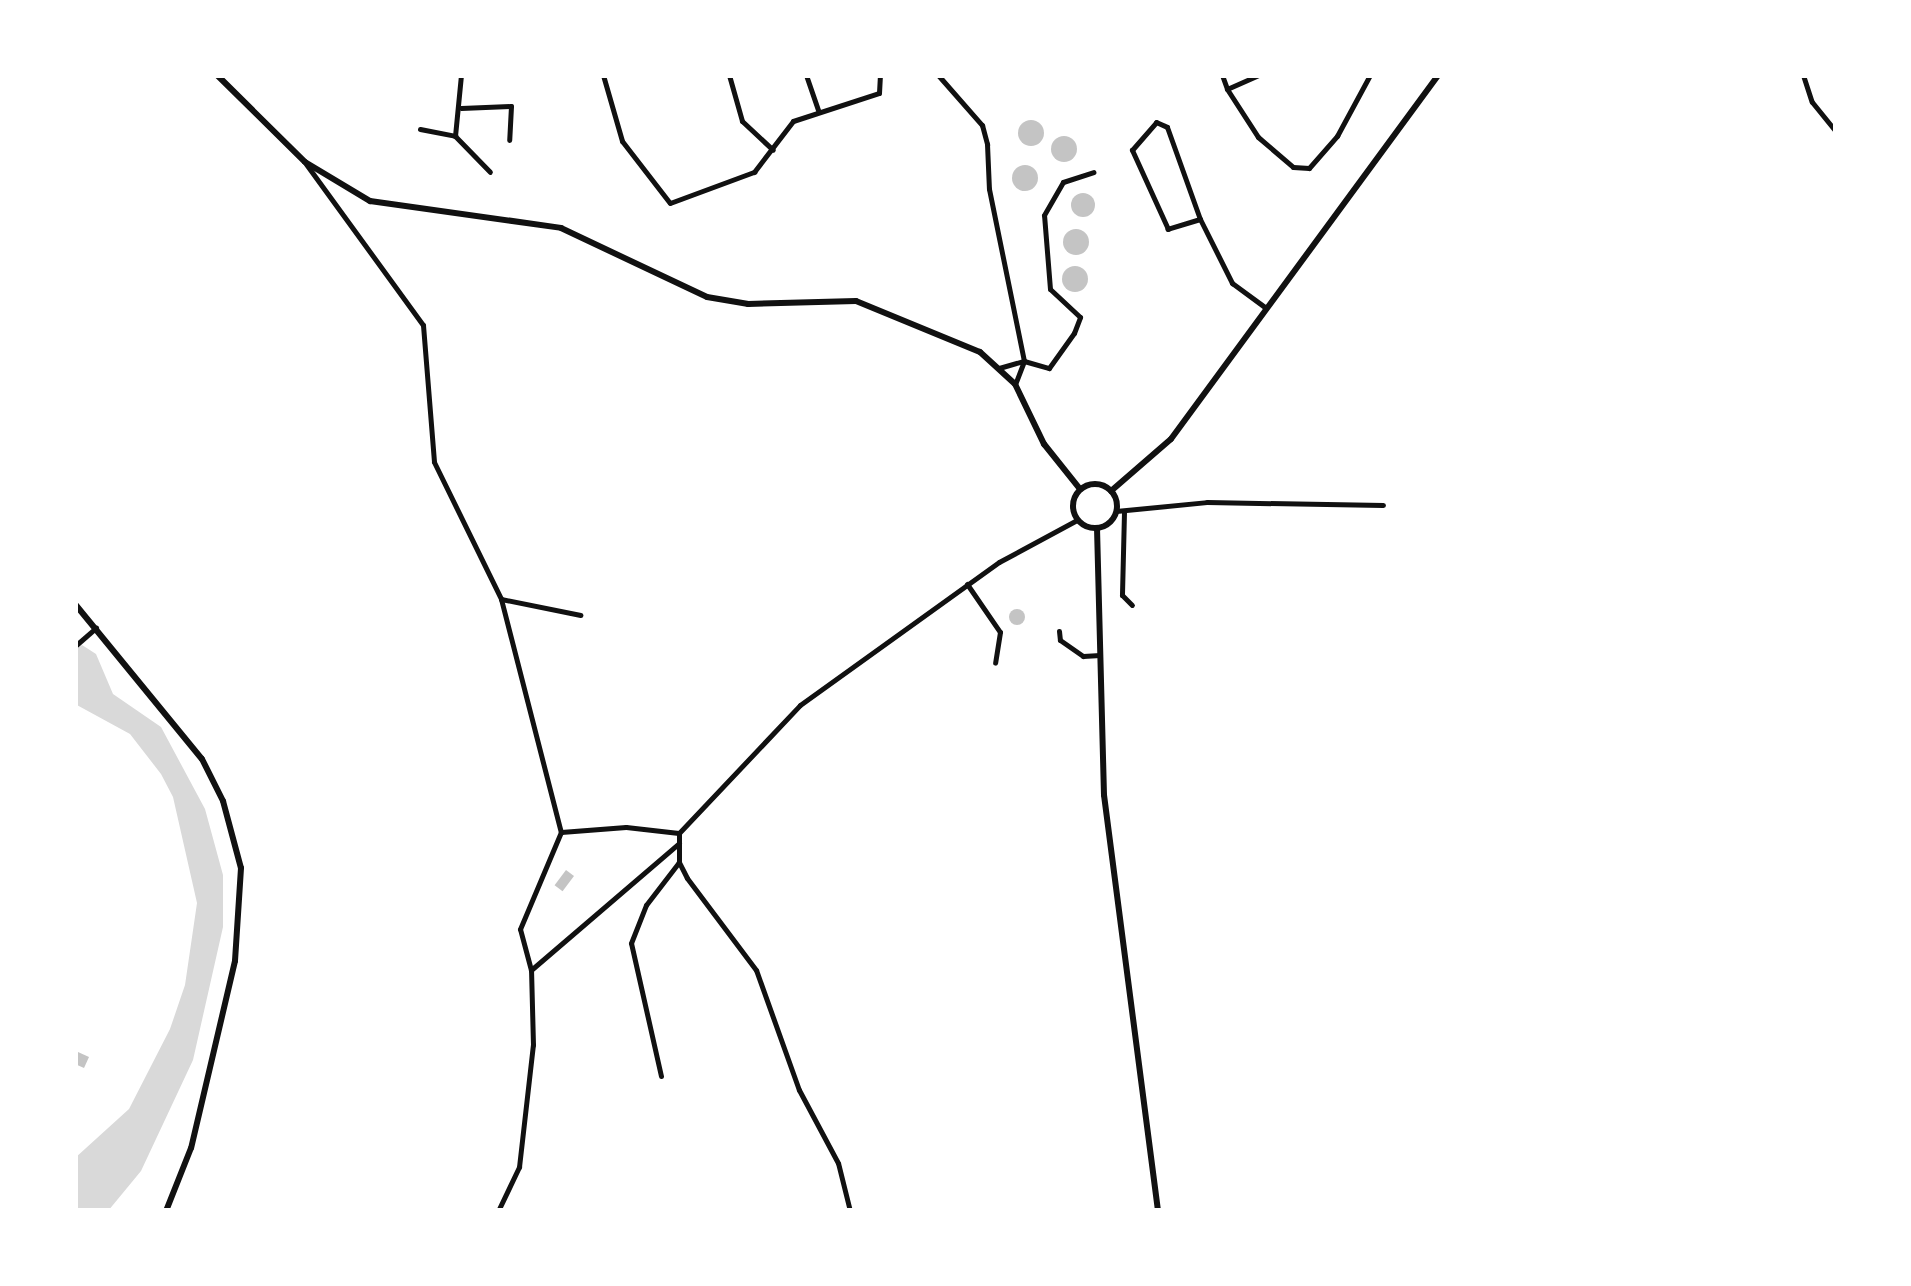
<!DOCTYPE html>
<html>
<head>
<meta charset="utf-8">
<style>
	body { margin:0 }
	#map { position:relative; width:1911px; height:1286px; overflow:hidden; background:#fff; font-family:Commissioner,sans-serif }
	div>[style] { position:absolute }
	.water>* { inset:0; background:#d9d9d9 }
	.building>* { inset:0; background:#c4c4c4; transform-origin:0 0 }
	.round { border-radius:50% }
	.minor>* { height:5px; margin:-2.5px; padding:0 2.5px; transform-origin:2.5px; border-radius:2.5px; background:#111 }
	.tertiary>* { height:6px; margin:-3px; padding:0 3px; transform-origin:3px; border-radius:3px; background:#111 }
	.tertiary>.ring { margin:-3px; padding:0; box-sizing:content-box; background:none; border:6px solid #111; border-radius:50% }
	span { translate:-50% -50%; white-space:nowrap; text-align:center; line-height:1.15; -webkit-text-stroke:10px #fff; paint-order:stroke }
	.frame { position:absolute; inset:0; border:78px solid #fff; pointer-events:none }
</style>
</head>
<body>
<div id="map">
	<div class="water">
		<i style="clip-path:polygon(82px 645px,96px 654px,113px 694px,161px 727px,205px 809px,223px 875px,223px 927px,193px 1060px,141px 1171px,108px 1211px,75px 1211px,75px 1158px,129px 1109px,170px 1029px,185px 985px,197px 903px,173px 797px,161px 774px,130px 734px,75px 704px,75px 650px)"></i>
	</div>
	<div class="building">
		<i class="round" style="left:1018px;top:120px;width:26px;height:26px"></i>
		<i class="round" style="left:1051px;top:136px;width:26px;height:26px"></i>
		<i class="round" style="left:1012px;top:165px;width:26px;height:26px"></i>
		<i class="round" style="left:1071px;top:193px;width:24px;height:24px"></i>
		<i class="round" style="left:1063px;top:229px;width:26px;height:26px"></i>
		<i class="round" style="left:1062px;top:266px;width:26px;height:26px"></i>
		<i class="round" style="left:1009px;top:609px;width:16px;height:16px"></i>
		<i style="left:566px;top:870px;width:10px;height:19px;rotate:37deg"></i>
		<i style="clip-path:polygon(78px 1052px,89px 1057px,84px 1068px,75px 1064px)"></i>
	</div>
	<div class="minor">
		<i style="left:603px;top:75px;width:69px;rotate:73.9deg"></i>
		<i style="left:622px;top:141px;width:78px;rotate:52.3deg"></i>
		<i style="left:670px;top:203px;width:90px;rotate:-20.3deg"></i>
		<i style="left:754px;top:172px;width:64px;rotate:-52.6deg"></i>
		<i style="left:793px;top:121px;width:90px;rotate:-18deg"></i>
		<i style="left:879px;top:93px;width:18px;rotate:-87deg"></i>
		<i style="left:729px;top:75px;width:48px;rotate:74.2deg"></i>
		<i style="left:742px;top:121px;width:42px;rotate:43.1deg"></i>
		<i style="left:806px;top:75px;width:39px;rotate:71deg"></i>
		<i style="left:938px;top:75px;width:67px;rotate:48.7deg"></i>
		<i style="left:982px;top:125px;width:20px;rotate:75deg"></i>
		<i style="left:987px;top:144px;width:45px;rotate:87.5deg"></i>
		<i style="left:989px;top:189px;width:176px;rotate:78.5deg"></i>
		<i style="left:1024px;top:361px;width:25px;rotate:111deg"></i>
		<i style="left:1222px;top:75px;width:15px;rotate:70deg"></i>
		<i style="left:1227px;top:89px;width:34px;rotate:-24deg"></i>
		<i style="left:1803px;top:75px;width:28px;rotate:72deg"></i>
		<i style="left:1812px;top:102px;width:38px;rotate:51deg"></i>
		<i style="left:1227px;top:89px;width:57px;rotate:57.1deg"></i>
		<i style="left:1258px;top:137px;width:46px;rotate:40.6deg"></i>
		<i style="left:1293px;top:167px;width:16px;rotate:4deg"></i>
		<i style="left:1309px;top:168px;width:43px;rotate:-48.8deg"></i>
		<i style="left:1337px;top:136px;width:69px;rotate:-61.6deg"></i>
		<i style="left:461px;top:108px;width:50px;rotate:-2.3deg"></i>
		<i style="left:511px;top:106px;width:34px;rotate:93deg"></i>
		<i style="left:420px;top:129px;width:36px;rotate:11deg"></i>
		<i style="left:455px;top:136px;width:61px;rotate:-84.4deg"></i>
		<i style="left:455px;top:136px;width:50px;rotate:45.8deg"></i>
		<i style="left:306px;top:164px;width:199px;rotate:54deg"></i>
		<i style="left:423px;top:325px;width:137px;rotate:85.4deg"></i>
		<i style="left:434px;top:462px;width:153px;rotate:63.9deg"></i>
		<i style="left:501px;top:599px;width:241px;rotate:75.6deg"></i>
		<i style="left:1200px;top:219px;width:34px;rotate:163deg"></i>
		<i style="left:1168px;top:229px;width:87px;rotate:-114.5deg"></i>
		<i style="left:1132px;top:150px;width:37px;rotate:-49deg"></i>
		<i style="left:1156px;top:122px;width:12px;rotate:24deg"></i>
		<i style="left:1167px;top:127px;width:98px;rotate:70.3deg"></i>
		<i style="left:1200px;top:219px;width:72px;rotate:63.4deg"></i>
		<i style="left:1232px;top:283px;width:42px;rotate:36.3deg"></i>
		<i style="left:1024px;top:361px;width:26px;rotate:16deg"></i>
		<i style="left:1049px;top:368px;width:43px;rotate:-54.5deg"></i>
		<i style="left:1074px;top:333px;width:17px;rotate:-69deg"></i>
		<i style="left:1080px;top:317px;width:41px;rotate:-137deg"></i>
		<i style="left:1050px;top:289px;width:74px;rotate:-94.6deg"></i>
		<i style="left:1044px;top:215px;width:38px;rotate:-60deg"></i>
		<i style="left:1063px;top:182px;width:32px;rotate:-18deg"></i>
		<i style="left:999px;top:368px;width:26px;rotate:-16deg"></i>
		<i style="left:1116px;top:511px;width:91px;rotate:-5.6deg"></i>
		<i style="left:1207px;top:502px;width:176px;rotate:1deg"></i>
		<i style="left:1124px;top:512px;width:83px;rotate:91.4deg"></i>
		<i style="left:1122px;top:595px;width:14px;rotate:45deg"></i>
		<i style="left:967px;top:584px;width:58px;rotate:55.5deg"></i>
		<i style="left:1000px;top:632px;width:31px;rotate:99deg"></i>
		<i style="left:501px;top:599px;width:81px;rotate:11.4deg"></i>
		<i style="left:1059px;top:631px;width:9px;rotate:84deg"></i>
		<i style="left:1060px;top:640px;width:28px;rotate:35deg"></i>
		<i style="left:1083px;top:656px;width:17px;rotate:-3deg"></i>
		<i style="left:75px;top:646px;width:28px;rotate:-41deg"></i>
		<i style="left:561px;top:832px;width:65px;rotate:-4.4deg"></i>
		<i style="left:626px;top:827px;width:53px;rotate:6.5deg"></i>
		<i style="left:531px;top:970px;width:195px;rotate:-40.6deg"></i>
		<i style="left:661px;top:1076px;width:136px;rotate:-102.7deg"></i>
		<i style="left:631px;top:943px;width:41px;rotate:-68.5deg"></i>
		<i style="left:646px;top:905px;width:54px;rotate:-52.5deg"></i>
		<i style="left:498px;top:1211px;width:49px;rotate:-64.5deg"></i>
		<i style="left:519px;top:1167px;width:123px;rotate:-83.5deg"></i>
		<i style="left:533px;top:1045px;width:75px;rotate:-91.5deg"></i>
		<i style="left:531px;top:970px;width:42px;rotate:-105deg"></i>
		<i style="left:520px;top:929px;width:105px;rotate:-67.1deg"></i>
		<i style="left:850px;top:1211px;width:49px;rotate:-104deg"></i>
		<i style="left:838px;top:1163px;width:83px;rotate:-118.1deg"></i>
		<i style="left:799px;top:1090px;width:127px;rotate:-109.7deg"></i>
		<i style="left:756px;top:970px;width:115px;rotate:-126.9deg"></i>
		<i style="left:687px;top:878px;width:18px;rotate:-117deg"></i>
		<i style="left:679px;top:862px;width:29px;rotate:-90deg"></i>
		<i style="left:679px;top:833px;width:176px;rotate:-46.6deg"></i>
		<i style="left:800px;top:705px;width:245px;rotate:-35.7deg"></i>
		<i style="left:999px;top:562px;width:89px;rotate:-28.3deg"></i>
	</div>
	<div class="tertiary">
		<i style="left:217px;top:75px;width:124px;rotate:44.7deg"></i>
		<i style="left:305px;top:162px;width:76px;rotate:31deg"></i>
		<i style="left:370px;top:201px;width:193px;rotate:8deg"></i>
		<i style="left:561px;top:228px;width:161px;rotate:25.3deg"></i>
		<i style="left:707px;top:297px;width:42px;rotate:9.7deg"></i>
		<i style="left:748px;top:304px;width:108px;rotate:-1.6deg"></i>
		<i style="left:856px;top:301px;width:134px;rotate:22.4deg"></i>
		<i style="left:980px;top:352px;width:47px;rotate:42.4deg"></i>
		<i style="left:1015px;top:384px;width:67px;rotate:64.2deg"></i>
		<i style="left:1044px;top:444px;width:58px;rotate:51.3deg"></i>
		<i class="ring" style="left:1073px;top:484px;width:38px;height:38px"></i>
		<i style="left:1111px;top:491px;width:79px;rotate:-40.9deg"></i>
		<i style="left:1171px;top:439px;width:451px;rotate:-53.7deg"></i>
		<i style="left:1097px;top:528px;width:267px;rotate:88.5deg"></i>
		<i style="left:1104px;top:795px;width:419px;rotate:82.6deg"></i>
		<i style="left:75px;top:604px;width:200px;rotate:50.7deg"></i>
		<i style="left:202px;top:759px;width:47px;rotate:63.4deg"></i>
		<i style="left:223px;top:801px;width:69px;rotate:75deg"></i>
		<i style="left:241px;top:868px;width:93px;rotate:93.7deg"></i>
		<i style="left:235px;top:961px;width:192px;rotate:103.2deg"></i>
		<i style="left:191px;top:1148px;width:68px;rotate:111.6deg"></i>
	</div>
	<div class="frame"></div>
</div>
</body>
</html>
